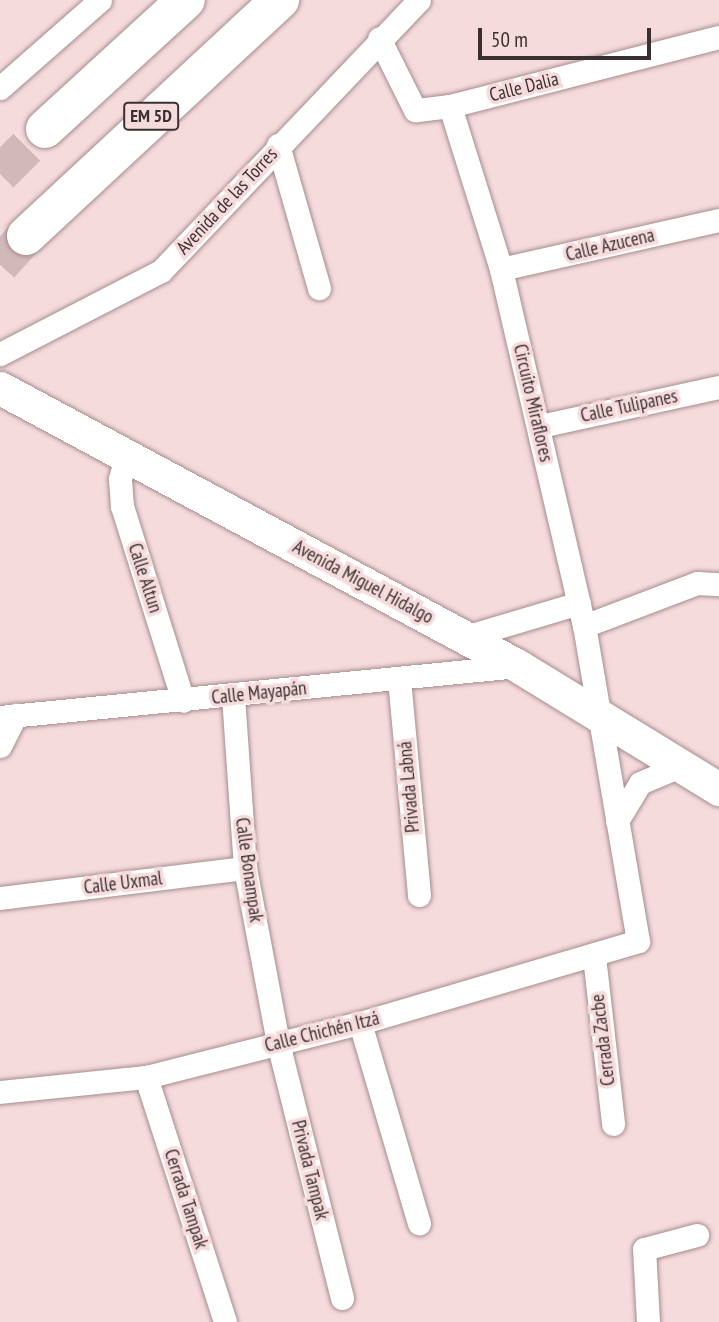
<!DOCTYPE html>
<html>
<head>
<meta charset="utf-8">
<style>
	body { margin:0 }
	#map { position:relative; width:719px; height:1322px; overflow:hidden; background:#f6dbdc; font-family:"PT Sans Narrow",sans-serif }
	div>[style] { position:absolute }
	.motorway-tunnel>* { height:38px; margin-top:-19px; transform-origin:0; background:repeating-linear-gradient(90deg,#d1b9ba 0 38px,transparent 0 57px) }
	.roads { filter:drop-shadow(0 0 2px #a58d8e) drop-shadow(0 0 2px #a58d8e) }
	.minor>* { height:23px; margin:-11.5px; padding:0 11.5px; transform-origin:11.5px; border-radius:11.5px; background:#fff }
	.secondary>* { height:33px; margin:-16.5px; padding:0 16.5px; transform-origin:16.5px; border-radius:16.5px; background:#fff }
	.motorway>* { height:38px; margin:-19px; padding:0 19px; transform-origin:19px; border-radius:19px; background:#fff }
	span { translate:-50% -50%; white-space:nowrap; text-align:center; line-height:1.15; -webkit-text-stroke:7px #f6dbdc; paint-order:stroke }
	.shield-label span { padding:2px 5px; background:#f6dbdc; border:2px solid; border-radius:5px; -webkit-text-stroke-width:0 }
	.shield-label { font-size:18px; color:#3b3031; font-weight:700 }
	.street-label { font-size:19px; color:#3b3031 }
	.scale { position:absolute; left:478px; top:28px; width:173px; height:32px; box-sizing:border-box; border:4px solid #3b3031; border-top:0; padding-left:9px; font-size:21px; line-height:24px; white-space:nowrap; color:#3b3031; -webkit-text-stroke:5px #f6dbdc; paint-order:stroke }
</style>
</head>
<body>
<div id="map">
	<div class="motorway-tunnel">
		<i style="left:0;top:174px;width:64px;rotate:-45deg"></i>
		<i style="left:0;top:265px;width:39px;rotate:-48deg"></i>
	</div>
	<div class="roads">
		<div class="minor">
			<i style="left:0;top:88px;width:133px;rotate:-41.3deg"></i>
			<i style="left:450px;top:106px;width:278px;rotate:-14.4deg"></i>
			<i style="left:278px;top:145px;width:149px;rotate:74deg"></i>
			<i style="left:501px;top:269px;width:223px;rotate:-12.7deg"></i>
			<i style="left:0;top:354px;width:181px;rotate:-27.3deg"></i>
			<i style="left:161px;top:271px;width:374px;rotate:-46.4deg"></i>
			<i style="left:540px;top:426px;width:183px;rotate:-12.3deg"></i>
			<i style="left:127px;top:454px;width:26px;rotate:106deg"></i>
			<i style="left:120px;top:479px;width:27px;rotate:86deg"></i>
			<i style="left:122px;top:506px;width:204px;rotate:72.6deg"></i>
			<i style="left:584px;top:626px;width:121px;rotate:-20.8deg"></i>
			<i style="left:697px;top:583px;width:22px;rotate:3deg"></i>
			<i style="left:465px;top:637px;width:119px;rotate:-16.6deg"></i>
			<i style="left:399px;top:679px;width:217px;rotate:84.7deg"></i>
			<i style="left:233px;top:696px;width:172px;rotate:86deg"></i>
			<i style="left:245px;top:868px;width:178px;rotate:79.3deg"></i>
			<i style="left:278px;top:1043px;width:263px;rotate:75.9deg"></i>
			<i style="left:0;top:717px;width:521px;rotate:-5.62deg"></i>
			<i style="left:0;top:746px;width:35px;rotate:-63deg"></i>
			<i style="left:617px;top:821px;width:44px;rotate:-58.8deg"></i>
			<i style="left:640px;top:783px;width:43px;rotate:-23deg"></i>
			<i style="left:0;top:898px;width:247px;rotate:-7deg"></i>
			<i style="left:594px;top:956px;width:169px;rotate:83.5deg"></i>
			<i style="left:360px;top:1023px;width:209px;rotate:73.6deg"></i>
			<i style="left:146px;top:1077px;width:257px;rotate:72.1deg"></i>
			<i style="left:0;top:1092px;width:147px;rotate:-5.9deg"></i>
			<i style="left:146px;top:1077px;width:221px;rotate:-14.2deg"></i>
			<i style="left:360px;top:1023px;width:290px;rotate:-16.4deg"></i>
			<i style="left:638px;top:941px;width:320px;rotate:-99.7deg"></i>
			<i style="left:584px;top:626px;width:367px;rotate:-103.1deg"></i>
			<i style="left:501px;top:269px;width:171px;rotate:-107.4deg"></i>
			<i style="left:450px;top:106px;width:35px;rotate:173deg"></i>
			<i style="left:415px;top:110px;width:80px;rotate:-116.6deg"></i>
			<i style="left:648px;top:1322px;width:73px;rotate:-93.1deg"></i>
			<i style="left:644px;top:1249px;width:55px;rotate:-14.8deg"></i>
		</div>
		<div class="secondary">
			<i style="left:0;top:388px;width:588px;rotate:28.22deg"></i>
			<i style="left:518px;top:666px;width:236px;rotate:31.5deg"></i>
		</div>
		<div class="motorway">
			<i style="left:45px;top:129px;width:191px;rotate:-42.5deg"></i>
			<i style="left:26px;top:236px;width:347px;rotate:-42.9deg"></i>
		</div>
	</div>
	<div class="shield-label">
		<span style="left:151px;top:116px">EM 5D</span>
	</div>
	<div class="street-label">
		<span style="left:524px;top:87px;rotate:-14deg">Calle Dalia</span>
		<span style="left:227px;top:201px;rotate:-47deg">Avenida de las Torres</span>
		<span style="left:610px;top:245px;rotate:-13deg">Calle Azucena</span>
		<span style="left:533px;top:403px;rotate:77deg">Circuito Miraflores</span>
		<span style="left:629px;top:406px;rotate:-12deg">Calle Tulipanes</span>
		<span style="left:145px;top:578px;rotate:72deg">Calle Altun</span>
		<span style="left:363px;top:582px;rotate:28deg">Avenida Miguel Hidalgo</span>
		<span style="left:259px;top:693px;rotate:-6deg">Calle Mayapán</span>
		<span style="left:409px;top:787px;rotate:-95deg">Privada Labná</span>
		<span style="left:249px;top:870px;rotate:82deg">Calle Bonampak</span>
		<span style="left:123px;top:883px;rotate:-7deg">Calle Uxmal</span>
		<span style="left:322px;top:1032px;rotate:-14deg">Calle Chichén Itzá</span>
		<span style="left:603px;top:1040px;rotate:-97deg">Cerrada Zacbe</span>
		<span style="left:310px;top:1170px;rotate:76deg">Privada Tampak</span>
		<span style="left:186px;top:1199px;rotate:72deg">Cerrada Tampak</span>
	</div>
	<div class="scale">50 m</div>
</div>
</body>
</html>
